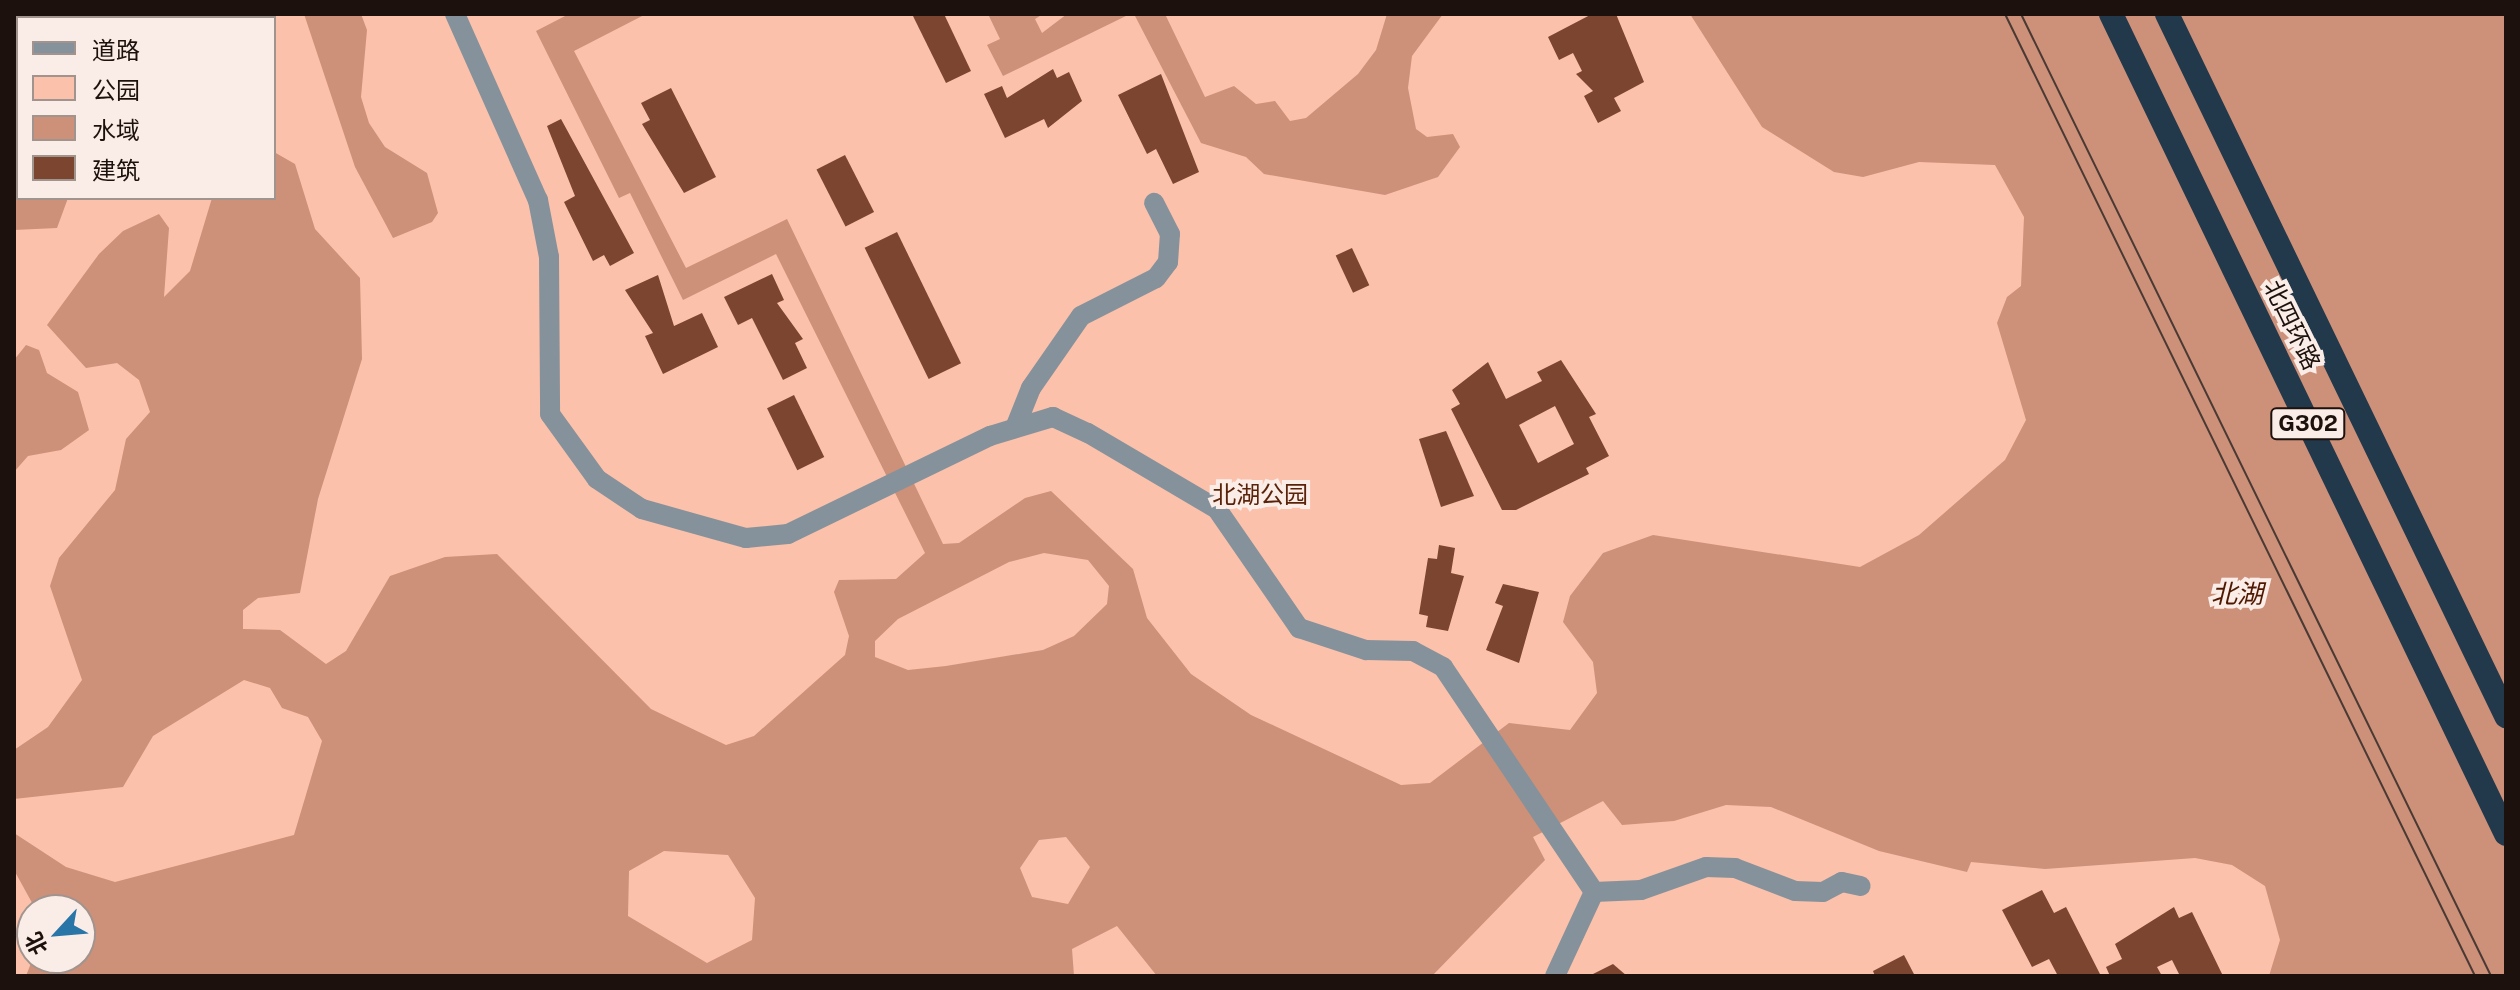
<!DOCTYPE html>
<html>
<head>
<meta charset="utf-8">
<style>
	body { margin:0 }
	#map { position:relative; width:2520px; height:990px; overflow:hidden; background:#fddacc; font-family:"Public Sans","Noto Sans SC",sans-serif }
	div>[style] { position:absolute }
	.green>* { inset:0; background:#fbc1aa }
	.water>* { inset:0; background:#cd9079 }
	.building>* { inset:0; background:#7b4530; transform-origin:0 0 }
	.minor>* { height:20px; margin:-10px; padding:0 10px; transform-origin:10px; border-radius:10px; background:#86929b }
	.highway>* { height:24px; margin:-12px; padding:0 12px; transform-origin:12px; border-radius:12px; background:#22394b }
	.tram>* { height:2px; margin:-1px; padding:0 1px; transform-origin:1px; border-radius:1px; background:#4a3a34 }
	span { translate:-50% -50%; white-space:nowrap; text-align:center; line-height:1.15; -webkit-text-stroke:8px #faece7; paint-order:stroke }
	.shield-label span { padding:2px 6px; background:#faece7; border:2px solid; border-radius:6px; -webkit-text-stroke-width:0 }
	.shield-label { font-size:22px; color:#1c110c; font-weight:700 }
	.street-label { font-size:24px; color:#1c110c }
	.park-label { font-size:24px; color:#5a2309 }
	.water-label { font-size:26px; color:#4f1800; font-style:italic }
	.frame { position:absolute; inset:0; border:16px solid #1c110c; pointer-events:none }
	.legend { position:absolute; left:16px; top:16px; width:260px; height:184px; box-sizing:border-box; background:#faece7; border:2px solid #a1948f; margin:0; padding:10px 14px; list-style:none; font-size:24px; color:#1c110c }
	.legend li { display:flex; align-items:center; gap:16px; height:40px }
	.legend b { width:40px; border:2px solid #a1948f }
	.north { position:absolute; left:16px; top:894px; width:80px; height:80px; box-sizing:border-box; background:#faece7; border:2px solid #a1948f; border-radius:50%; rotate:244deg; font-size:22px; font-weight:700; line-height:32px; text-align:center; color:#1c110c }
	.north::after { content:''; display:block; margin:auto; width:28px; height:36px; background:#2975a8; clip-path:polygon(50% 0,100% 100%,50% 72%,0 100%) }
</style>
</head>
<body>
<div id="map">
	<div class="green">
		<i style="clip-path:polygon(evenodd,14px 14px,2506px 14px,2506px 976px,14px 976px,14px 14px,18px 18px,274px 18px,274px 198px,18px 198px,18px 18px,14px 14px,32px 910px,80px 910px,80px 958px,32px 958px,32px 910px)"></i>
	</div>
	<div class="water">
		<i style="clip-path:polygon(14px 14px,67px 18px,18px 18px,18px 198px,68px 198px,57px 228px,14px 230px)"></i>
		<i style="clip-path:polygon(304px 14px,361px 14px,367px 30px,361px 97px,369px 123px,385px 147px,427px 173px,438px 213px,432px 222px,393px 238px,355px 167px)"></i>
		<i style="clip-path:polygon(evenodd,569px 14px,646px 14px,574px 51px,686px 268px,787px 219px,943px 544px,959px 543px,1025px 498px,1051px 491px,1133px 569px,1147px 618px,1191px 674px,1251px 715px,1401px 785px,1430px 783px,1509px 723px,1570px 730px,1597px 693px,1593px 662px,1563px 622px,1570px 596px,1603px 553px,1653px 535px,1860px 567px,1919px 535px,2005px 460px,2026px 420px,1997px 323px,2007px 297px,2021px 286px,2024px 217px,1995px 165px,1919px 162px,1863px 177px,1834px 172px,1762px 127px,1690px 14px,2506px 14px,2506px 976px,2269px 976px,2280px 940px,2265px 886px,2232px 865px,2195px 858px,2045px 869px,1971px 862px,1967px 872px,1879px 851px,1771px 807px,1726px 805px,1674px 821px,1622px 825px,1603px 801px,1533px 837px,1545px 860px,1432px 976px,1157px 976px,1117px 926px,1072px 949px,1074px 976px,26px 976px,33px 958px,80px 958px,80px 910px,36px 910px,14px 870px,14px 833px,66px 867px,115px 882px,294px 835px,322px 741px,308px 717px,282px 708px,270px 688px,244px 680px,153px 736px,123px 787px,14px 799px,14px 750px,48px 727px,82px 680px,50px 586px,59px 558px,115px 490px,126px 439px,150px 412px,139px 380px,117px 363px,86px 368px,47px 325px,99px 254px,123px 231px,159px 214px,169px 228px,164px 297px,190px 271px,212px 198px,274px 198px,274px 152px,295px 164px,315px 229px,360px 278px,362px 359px,318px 499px,300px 593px,258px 598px,243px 610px,243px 629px,280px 630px,326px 664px,346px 651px,390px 576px,445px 557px,497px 554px,651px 709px,726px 745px,754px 736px,845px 655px,849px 636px,834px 592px,839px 580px,896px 579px,925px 553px,776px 254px,683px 300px,630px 193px,619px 198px,536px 31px,569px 14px,1044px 553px,1088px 560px,1109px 586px,1107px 604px,1074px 636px,1043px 650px,946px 666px,908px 670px,875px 657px,875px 641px,898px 619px,1009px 562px,1044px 553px,569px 14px,1066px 837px,1090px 867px,1068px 904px,1032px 897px,1020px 868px,1039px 840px,1066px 837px,569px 14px,664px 851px,728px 855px,755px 898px,752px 940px,707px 963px,628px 916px,629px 871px,664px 851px)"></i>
		<i style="clip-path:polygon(988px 14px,1043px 14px,1035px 19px,1042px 33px,1067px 14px,1130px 14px,1003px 76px,987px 45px,1000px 39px)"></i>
		<i style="clip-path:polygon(1134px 14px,1165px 14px,1205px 97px,1234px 86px,1256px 104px,1275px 101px,1290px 121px,1306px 118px,1358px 74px,1376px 50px,1387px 14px,1443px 14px,1412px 56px,1408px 88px,1416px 129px,1427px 137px,1453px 134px,1460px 147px,1438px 177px,1385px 195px,1264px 174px,1246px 157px,1201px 143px)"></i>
		<i style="clip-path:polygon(26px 345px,39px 350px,47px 373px,78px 392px,89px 430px,61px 450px,28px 456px,14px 472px,14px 360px)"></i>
	</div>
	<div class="building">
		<i style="clip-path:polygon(912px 14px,944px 14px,971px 71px,946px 83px)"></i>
		<i style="clip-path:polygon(1592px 14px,1616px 14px,1644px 82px,1614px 98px,1621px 111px,1598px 123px,1584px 96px,1593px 91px,1576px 74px,1582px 71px,1573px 53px,1559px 60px,1548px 37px)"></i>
		<i style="clip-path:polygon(1053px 69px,1057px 78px,1069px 72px,1082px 101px,1048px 128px,1044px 119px,1005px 138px,984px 94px,1002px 86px,1007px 98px)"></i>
		<i style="clip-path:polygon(1161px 74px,1199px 172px,1173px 184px,1156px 149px,1147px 154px,1118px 95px)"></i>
		<i style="clip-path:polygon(671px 88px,716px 177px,684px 193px,642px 124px,650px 120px,641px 103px)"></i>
		<i style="clip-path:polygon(561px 119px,634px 253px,610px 266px,604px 255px,593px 261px,564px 202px,575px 196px,547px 126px)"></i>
		<i style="left:845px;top:155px;width:64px;height:32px;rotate:63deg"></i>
		<i style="left:897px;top:232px;width:146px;height:36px;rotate:64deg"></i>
		<i style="left:1352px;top:248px;width:41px;height:18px;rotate:65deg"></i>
		<i style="clip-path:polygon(772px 274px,784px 300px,777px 303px,803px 339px,795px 343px,807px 368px,783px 380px,752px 318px,738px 325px,724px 297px)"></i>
		<i style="clip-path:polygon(658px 275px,674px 326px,702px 313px,718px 347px,663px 374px,645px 336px,653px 333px,625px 290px)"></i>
		<i style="clip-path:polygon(evenodd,1561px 360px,1596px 414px,1589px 417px,1609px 456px,1586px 468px,1589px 474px,1516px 510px,1502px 510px,1451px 409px,1460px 404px,1452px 390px,1488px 362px,1506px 399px,1542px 381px,1537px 372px,1561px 360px,1555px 406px,1574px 444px,1538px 463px,1519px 425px,1555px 406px)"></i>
		<i style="left:794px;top:395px;width:69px;height:30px;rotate:64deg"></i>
		<i style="clip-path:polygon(1446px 431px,1474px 496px,1441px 507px,1419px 439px)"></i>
		<i style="clip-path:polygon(1439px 545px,1455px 548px,1451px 573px,1464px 576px,1448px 631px,1426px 627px,1428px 616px,1419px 614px,1428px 558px,1437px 559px)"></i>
		<i style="clip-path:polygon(1503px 584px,1539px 592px,1519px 663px,1486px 650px,1503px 606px,1495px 603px)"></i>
		<i style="clip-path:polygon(2042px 890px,2054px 913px,2066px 907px,2101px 976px,2058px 976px,2049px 959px,2032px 967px,2002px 910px)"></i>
		<i style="clip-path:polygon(2174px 907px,2179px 918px,2192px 912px,2223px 976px,2180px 976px,2172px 960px,2157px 967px,2162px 976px,2110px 976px,2106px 967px,2122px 959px,2115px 944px)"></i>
		<i style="clip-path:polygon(1904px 955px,1915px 976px,1875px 976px,1873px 971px)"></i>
		<i style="clip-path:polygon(1613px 964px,1627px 976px,1589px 976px)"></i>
	</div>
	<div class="minor">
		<i style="left:455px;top:14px;width:204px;rotate:66deg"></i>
		<i style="left:538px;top:200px;width:58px;rotate:79.1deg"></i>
		<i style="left:549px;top:257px;width:157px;rotate:89.6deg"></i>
		<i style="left:550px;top:414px;width:80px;rotate:54.1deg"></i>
		<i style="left:597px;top:479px;width:54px;rotate:33.7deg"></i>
		<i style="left:642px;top:509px;width:108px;rotate:15.6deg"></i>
		<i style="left:746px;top:538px;width:42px;rotate:-5.4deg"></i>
		<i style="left:788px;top:534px;width:225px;rotate:-25.9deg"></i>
		<i style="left:990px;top:436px;width:66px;rotate:-16.8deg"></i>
		<i style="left:1053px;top:417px;width:38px;rotate:25deg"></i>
		<i style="left:1088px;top:433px;width:150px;rotate:30.5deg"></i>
		<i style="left:1217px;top:509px;width:145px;rotate:55.4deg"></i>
		<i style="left:1299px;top:628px;width:71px;rotate:18.2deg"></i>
		<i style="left:1366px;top:650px;width:47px;rotate:1.2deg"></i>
		<i style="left:1413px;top:651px;width:34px;rotate:28deg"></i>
		<i style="left:1443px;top:667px;width:271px;rotate:56.1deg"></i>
		<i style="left:1594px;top:892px;width:93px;rotate:114.9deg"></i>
		<i style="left:1015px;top:428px;width:43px;rotate:-68.2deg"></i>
		<i style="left:1031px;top:388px;width:88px;rotate:-55.2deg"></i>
		<i style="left:1081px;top:316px;width:84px;rotate:-26.9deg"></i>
		<i style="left:1156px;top:278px;width:20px;rotate:-53deg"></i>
		<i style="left:1168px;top:262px;width:28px;rotate:-86deg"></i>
		<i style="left:1170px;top:234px;width:35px;rotate:-117deg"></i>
		<i style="left:1594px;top:892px;width:47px;rotate:-2.4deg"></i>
		<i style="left:1641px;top:890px;width:69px;rotate:-19.5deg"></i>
		<i style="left:1706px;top:867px;width:29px;rotate:2deg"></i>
		<i style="left:1735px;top:868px;width:64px;rotate:21deg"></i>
		<i style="left:1795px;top:891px;width:28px;rotate:2deg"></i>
		<i style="left:1823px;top:892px;width:21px;rotate:-28deg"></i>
		<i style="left:1842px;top:882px;width:19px;rotate:12deg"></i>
	</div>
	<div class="highway">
		<i style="left:2111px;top:14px;width:910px;rotate:64.28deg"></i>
		<i style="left:2167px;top:14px;width:780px;rotate:64.22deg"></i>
	</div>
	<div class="tram">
		<i style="left:2005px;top:14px;width:1071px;rotate:63.96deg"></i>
		<i style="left:2021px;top:14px;width:1071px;rotate:63.96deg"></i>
	</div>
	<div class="shield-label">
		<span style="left:2308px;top:424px">G302</span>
	</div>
	<div class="street-label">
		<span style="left:2292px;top:325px;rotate:64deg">北四环路</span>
	</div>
	<div class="park-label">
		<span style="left:1260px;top:495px">北湖公园</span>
	</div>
	<div class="water-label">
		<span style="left:2237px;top:594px">北湖</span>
	</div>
	<div class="frame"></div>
	<ul class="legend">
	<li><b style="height:10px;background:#86929b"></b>道路</li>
	<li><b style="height:22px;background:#fbc1aa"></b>公园</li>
	<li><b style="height:22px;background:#cd9079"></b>水域</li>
	<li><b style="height:22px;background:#7b4530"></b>建筑</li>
	</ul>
	<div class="north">北</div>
</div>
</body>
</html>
